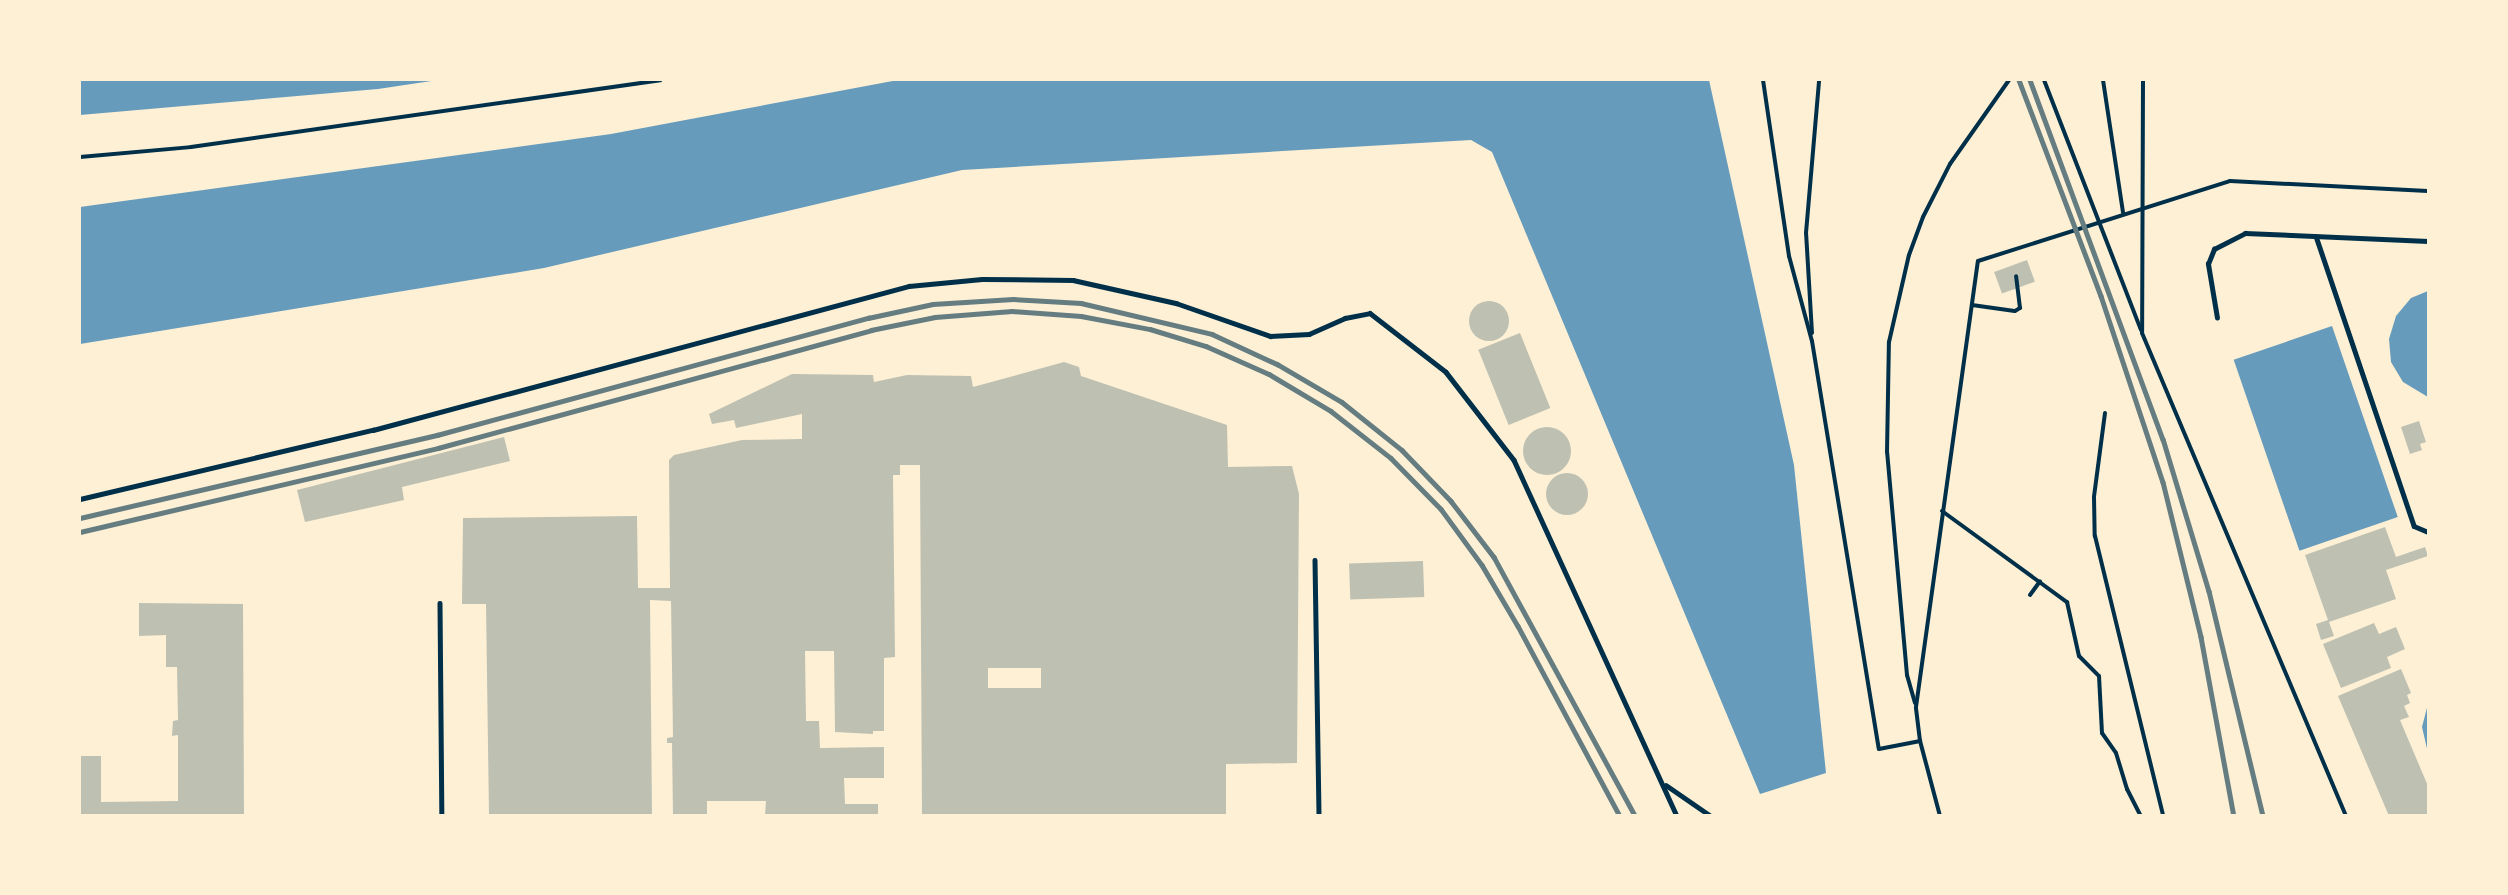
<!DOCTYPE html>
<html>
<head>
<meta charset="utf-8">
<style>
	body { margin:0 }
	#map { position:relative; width:2508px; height:895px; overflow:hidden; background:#fdf0d5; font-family:Mulish,sans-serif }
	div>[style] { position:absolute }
	.water>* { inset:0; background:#669bbc; transform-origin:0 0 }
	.building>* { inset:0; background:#bec0b2; transform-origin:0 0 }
	.round { border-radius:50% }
	.path>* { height:4px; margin:-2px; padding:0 2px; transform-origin:2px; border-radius:2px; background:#003049 }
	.service>* { height:4.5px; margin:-2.25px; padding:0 2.25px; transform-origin:2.25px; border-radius:2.25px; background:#003049 }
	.rail>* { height:4.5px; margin:-2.25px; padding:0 2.25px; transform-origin:2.25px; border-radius:2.25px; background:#657d81 }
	span { translate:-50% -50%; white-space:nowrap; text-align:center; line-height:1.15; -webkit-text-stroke:5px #fdf0d5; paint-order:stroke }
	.frame { position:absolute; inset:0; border:81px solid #fdf0d5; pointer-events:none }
</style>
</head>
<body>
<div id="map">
	<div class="water">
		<i style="clip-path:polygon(80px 80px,438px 80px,378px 89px,80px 115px)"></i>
		<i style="clip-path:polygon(898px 80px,1709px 80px,1794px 465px,1826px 773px,1760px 794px,1492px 152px,1471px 140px,962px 170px,544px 268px,80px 344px,80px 207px,611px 134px)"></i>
		<i style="clip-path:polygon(2428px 291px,2428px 397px,2403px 382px,2391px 362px,2389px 339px,2396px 316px,2411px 298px)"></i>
		<i style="left:2332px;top:326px;width:202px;height:104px;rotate:71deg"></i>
		<i style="clip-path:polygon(2428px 704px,2428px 753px,2422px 727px)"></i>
	</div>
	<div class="building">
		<i style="left:2027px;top:260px;width:23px;height:35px;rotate:70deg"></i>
		<i class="round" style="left:1469px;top:301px;width:40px;height:40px"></i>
		<i style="left:1520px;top:333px;width:81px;height:45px;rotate:68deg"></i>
		<i style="clip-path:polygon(evenodd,1064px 362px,1079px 367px,1081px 376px,1227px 425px,1228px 467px,1292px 466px,1299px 494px,1297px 763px,1226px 764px,1226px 816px,922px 816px,920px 465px,900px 465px,900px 475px,893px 475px,895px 657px,884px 658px,884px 731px,873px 731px,873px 734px,835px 732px,834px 651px,805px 651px,806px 721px,819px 721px,820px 748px,884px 747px,884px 778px,844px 778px,845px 804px,878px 804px,878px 816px,765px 816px,766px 801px,707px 801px,707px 816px,673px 816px,672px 743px,667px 743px,667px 738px,673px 737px,671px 601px,650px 600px,652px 816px,489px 816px,486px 604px,462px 604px,463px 518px,637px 516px,638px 588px,670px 588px,669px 460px,674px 455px,742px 440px,802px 439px,802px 414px,736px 428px,734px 420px,712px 424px,709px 414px,792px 374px,873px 375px,874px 382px,907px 375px,971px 376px,973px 387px,1064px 362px,988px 668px,1041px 668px,1041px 688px,988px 688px,988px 668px)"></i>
		<i style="clip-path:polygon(2419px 421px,2426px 442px,2420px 444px,2422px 450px,2410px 454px,2401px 427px)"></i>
		<i class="round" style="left:1523px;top:427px;width:48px;height:48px"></i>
		<i style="clip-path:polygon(504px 437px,510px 461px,402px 487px,404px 500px,305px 522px,297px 490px)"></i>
		<i class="round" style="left:1546px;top:473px;width:42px;height:42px"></i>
		<i style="clip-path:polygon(2385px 527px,2396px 557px,2425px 547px,2428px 556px,2386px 570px,2396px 599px,2329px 622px,2334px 636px,2321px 640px,2316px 624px,2328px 620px,2305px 555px)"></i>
		<i style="left:1423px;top:561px;width:36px;height:74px;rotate:88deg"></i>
		<i style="clip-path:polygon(139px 603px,243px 604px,244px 816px,80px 816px,80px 756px,101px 756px,101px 802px,178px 801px,178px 735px,172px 736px,173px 721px,178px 720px,177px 667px,166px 667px,166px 635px,139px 636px)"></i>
		<i style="clip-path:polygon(2374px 623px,2379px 634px,2396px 627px,2405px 649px,2387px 657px,2391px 668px,2341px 688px,2323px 644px)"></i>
		<i style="clip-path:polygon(2401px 669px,2411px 693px,2407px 695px,2410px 703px,2404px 706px,2409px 717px,2400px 720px,2428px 786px,2428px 816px,2389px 816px,2338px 696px)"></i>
	</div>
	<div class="path">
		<i style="left:1763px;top:80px;width:178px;rotate:81.6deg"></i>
		<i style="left:1789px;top:256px;width:88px;rotate:74.9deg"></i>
		<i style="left:1812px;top:341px;width:413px;rotate:80.7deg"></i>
		<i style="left:1879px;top:749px;width:42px;rotate:-11deg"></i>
		<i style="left:2044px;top:80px;width:268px;rotate:68.8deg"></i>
		<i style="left:2103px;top:80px;width:134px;rotate:81.4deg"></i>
		<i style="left:2143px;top:80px;width:253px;rotate:90.2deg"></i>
		<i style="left:2142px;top:333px;width:524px;rotate:67.1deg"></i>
		<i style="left:80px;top:157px;width:111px;rotate:-5.1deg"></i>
		<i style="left:191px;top:147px;width:474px;rotate:-8.1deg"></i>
		<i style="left:1972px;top:305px;width:43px;rotate:7.9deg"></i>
		<i style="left:2015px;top:311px;width:6px;rotate:-31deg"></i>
		<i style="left:2020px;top:308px;width:32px;rotate:-97deg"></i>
		<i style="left:1812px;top:333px;width:100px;rotate:-93.4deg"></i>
		<i style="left:1806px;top:233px;width:154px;rotate:-85.1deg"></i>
		<i style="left:2105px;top:413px;width:85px;rotate:97.5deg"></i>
		<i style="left:2094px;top:497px;width:39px;rotate:89deg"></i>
		<i style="left:2095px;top:536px;width:288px;rotate:76.3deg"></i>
		<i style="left:1942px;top:511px;width:155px;rotate:36.1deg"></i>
		<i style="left:2067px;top:602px;width:55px;rotate:77.5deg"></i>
		<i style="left:2079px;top:656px;width:28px;rotate:45deg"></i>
		<i style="left:2099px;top:676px;width:57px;rotate:87deg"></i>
		<i style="left:2102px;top:733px;width:24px;rotate:55deg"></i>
		<i style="left:2116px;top:753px;width:38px;rotate:73deg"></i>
		<i style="left:2127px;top:789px;width:30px;rotate:63deg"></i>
		<i style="left:2030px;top:595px;width:17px;rotate:-54deg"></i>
		<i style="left:1915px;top:703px;width:29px;rotate:-106deg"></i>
		<i style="left:1907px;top:675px;width:224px;rotate:-95.1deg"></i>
		<i style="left:1887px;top:452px;width:110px;rotate:-89deg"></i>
		<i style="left:1889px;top:342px;width:89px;rotate:-77.1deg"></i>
		<i style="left:1909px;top:255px;width:40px;rotate:-69.8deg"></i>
		<i style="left:1923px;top:217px;width:59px;rotate:-63deg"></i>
		<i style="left:1950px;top:164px;width:103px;rotate:-54.9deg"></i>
		<i style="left:1940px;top:816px;width:78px;rotate:-104.9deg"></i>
		<i style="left:1920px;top:741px;width:34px;rotate:-97deg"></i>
		<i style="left:1916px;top:707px;width:450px;rotate:-82.1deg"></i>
		<i style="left:1978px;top:261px;width:264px;rotate:-17.6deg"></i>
		<i style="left:2230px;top:181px;width:198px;rotate:2.9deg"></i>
	</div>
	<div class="service">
		<i style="left:2316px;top:236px;width:306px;rotate:71.3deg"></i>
		<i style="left:2414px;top:526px;width:15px;rotate:23deg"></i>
		<i style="left:2217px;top:318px;width:55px;rotate:-99.5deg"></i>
		<i style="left:2208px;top:264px;width:16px;rotate:-68deg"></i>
		<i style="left:2214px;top:249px;width:35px;rotate:-27deg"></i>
		<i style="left:2245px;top:233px;width:183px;rotate:2.5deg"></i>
		<i style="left:80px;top:499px;width:301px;rotate:-13.3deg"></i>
		<i style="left:373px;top:430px;width:555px;rotate:-15.04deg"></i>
		<i style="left:909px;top:286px;width:73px;rotate:-5.5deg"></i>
		<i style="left:982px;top:279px;width:91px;rotate:0.6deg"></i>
		<i style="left:1073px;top:280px;width:106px;rotate:12.6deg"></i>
		<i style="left:1176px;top:303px;width:100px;rotate:19.3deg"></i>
		<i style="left:1270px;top:336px;width:39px;rotate:-3deg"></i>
		<i style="left:1309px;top:334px;width:39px;rotate:-24deg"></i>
		<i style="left:1345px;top:318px;width:25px;rotate:-11deg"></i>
		<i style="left:1370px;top:313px;width:96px;rotate:37.8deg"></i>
		<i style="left:1446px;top:372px;width:111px;rotate:52.3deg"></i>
		<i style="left:1514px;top:460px;width:392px;rotate:65.4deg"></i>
		<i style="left:1315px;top:560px;width:256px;rotate:89.1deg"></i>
		<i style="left:440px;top:603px;width:213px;rotate:89.5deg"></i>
		<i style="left:1666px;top:785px;width:55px;rotate:34.6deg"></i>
	</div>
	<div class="rail">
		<i style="left:2019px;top:80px;width:231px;rotate:69.2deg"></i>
		<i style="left:2101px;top:296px;width:196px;rotate:71.6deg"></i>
		<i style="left:2163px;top:482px;width:160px;rotate:76.2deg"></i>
		<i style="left:2201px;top:637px;width:182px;rotate:79.6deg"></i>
		<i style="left:2030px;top:80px;width:383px;rotate:69.7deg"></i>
		<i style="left:2163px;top:439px;width:159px;rotate:73.2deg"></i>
		<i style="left:2209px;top:591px;width:231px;rotate:76.5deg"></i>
		<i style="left:80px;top:518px;width:367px;rotate:-13.1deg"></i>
		<i style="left:437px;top:435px;width:447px;rotate:-15.2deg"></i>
		<i style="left:868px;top:318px;width:66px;rotate:-12.2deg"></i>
		<i style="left:933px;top:304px;width:80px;rotate:-3.6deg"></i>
		<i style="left:1013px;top:299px;width:68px;rotate:3.4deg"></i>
		<i style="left:1081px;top:303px;width:135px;rotate:13.3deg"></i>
		<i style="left:1212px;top:334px;width:72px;rotate:24.8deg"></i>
		<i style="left:1277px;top:364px;width:75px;rotate:30.3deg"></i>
		<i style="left:1342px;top:402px;width:77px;rotate:38.7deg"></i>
		<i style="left:1402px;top:450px;width:71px;rotate:46.1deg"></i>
		<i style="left:1451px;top:501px;width:71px;rotate:52.5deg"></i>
		<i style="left:1494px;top:557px;width:295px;rotate:61.4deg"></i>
		<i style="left:80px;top:532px;width:368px;rotate:-13.2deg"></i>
		<i style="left:438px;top:448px;width:449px;rotate:-15.2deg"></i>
		<i style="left:871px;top:330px;width:65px;rotate:-11.5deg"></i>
		<i style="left:935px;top:317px;width:77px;rotate:-4.5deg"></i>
		<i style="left:1012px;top:311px;width:69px;rotate:4.1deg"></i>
		<i style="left:1081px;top:316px;width:70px;rotate:10.7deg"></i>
		<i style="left:1150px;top:329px;width:59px;rotate:16.9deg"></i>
		<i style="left:1206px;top:346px;width:69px;rotate:24deg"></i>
		<i style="left:1269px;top:374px;width:72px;rotate:30.8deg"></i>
		<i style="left:1331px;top:411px;width:76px;rotate:38.1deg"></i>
		<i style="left:1391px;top:458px;width:71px;rotate:45.6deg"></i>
		<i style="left:1441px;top:509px;width:69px;rotate:53.8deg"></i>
		<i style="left:1482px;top:565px;width:71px;rotate:59.5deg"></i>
		<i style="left:1518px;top:626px;width:216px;rotate:61.8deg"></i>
	</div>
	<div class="frame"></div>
</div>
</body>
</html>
